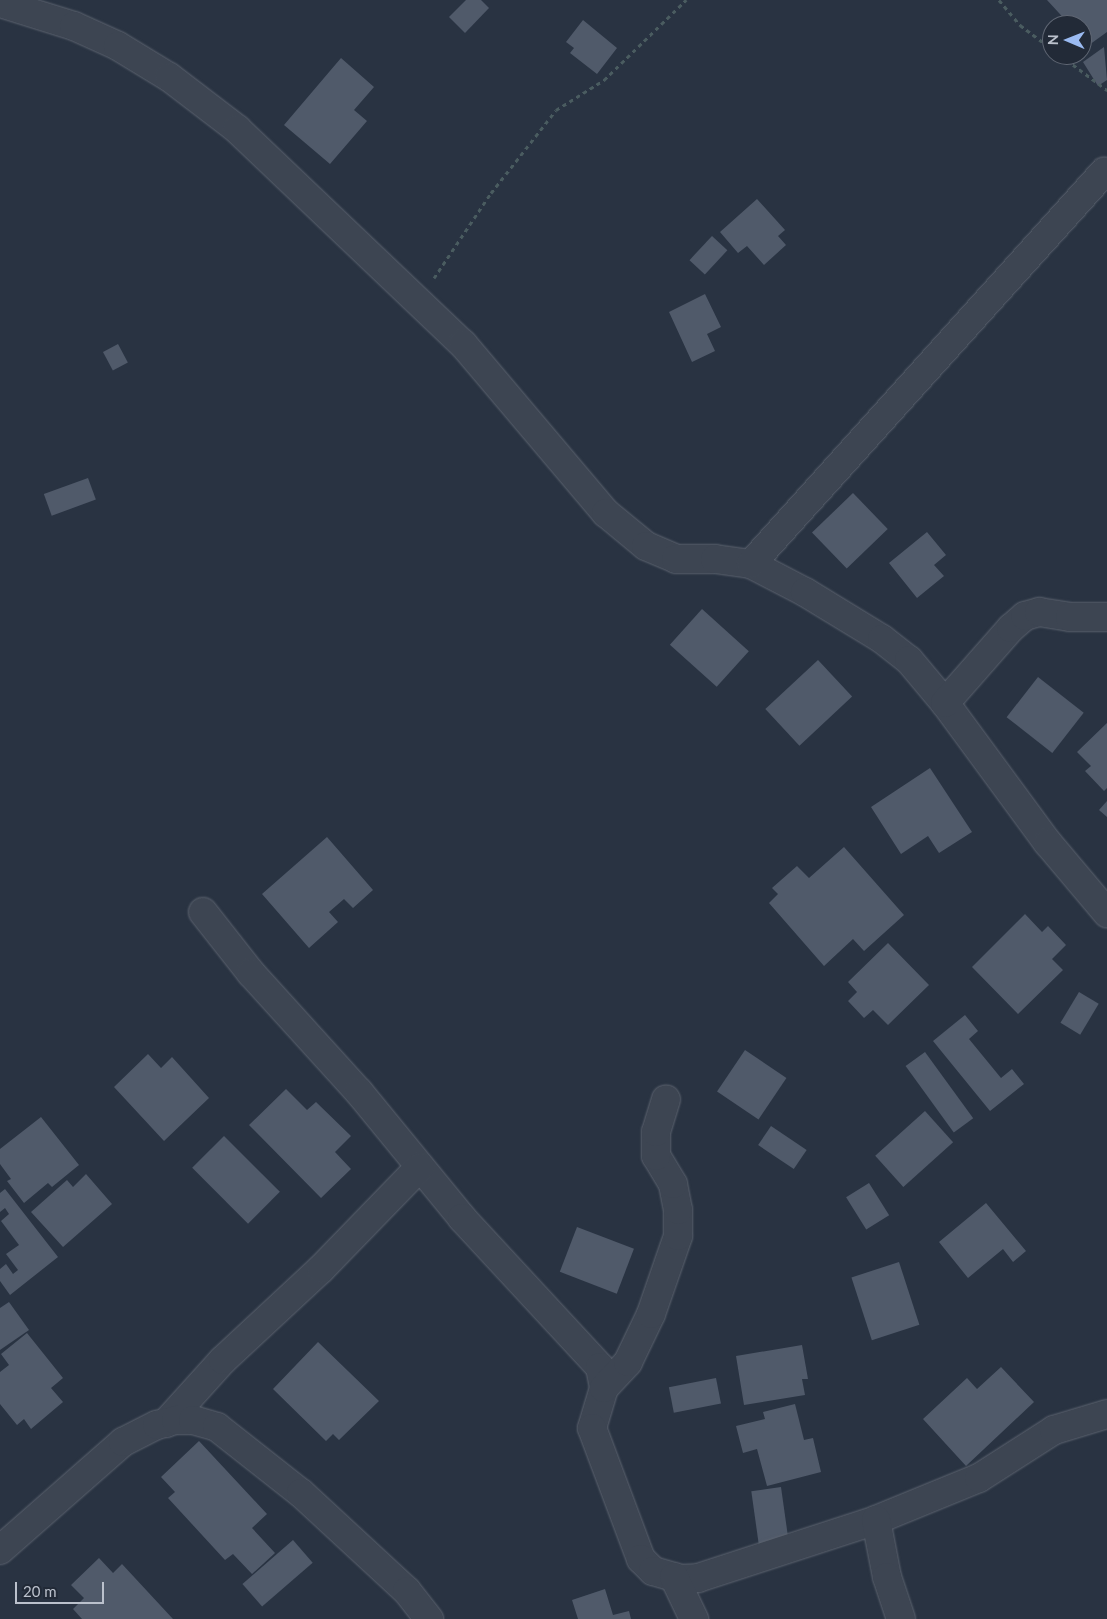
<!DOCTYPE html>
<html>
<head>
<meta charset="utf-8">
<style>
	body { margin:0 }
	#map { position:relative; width:1107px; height:1619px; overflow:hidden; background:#293342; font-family:Lato,sans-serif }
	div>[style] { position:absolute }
	.building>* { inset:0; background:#505a6a; transform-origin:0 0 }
	.path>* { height:3px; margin-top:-1.5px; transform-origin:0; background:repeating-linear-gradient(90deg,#4a5c60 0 4px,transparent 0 8px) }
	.roads { filter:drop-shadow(0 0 1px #5c636f) drop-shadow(0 0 1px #5c636f) }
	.minor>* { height:28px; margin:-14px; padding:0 14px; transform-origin:14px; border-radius:14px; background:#3d4552 }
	span { translate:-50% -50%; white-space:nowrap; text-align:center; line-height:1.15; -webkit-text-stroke:5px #222a37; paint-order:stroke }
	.north { position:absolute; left:1042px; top:15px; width:50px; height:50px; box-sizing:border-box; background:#222a37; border:1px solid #5f6673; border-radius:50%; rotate:271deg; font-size:14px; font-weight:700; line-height:20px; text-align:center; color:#bbc1cc }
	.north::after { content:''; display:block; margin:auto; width:18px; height:22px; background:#9abaf1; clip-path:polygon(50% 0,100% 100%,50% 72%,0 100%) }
	.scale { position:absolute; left:15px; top:1582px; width:89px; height:22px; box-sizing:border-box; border:2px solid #bbc1cc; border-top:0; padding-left:6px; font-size:15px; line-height:18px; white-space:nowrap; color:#bbc1cc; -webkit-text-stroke:4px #222a37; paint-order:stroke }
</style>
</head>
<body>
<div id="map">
	<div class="building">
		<i style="clip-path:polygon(466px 0,481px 0,489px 8px,465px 33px,449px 17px)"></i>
		<i style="clip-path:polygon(1047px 0,1107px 0,1107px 32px,1089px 45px,1082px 38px,1082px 25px,1070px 25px)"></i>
		<i style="clip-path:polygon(583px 20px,617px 48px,597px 74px,570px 53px,574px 48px,566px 42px)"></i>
		<i style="clip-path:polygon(1104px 47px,1107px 80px,1098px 86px,1083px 62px)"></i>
		<i style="clip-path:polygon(341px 58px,374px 87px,354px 110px,367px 121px,330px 164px,284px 125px)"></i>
		<i style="clip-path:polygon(757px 199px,785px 230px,778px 236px,786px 245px,764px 265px,747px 246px,738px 253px,720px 232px)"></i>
		<i style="left:712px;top:236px;width:21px;height:33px;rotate:43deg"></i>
		<i style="clip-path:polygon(705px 294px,721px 327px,707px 334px,715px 351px,692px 362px,669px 312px)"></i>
		<i style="left:118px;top:344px;width:21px;height:17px;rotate:62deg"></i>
		<i style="left:88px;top:478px;width:23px;height:47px;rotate:70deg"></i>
		<i style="left:853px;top:493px;width:50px;height:57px;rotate:46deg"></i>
		<i style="clip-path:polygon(927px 532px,946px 555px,934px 565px,944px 576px,917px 598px,889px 563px)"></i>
		<i style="left:702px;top:609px;width:63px;height:48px;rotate:42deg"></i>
		<i style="left:818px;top:660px;width:50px;height:72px;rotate:47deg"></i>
		<i style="left:1038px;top:677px;width:58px;height:51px;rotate:38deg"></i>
		<i style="clip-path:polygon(1107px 723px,1107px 788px,1104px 791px,1085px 771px,1091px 766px,1077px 752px)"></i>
		<i style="clip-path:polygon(930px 768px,972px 832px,939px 853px,928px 836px,901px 854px,871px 807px)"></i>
		<i style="clip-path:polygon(1107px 801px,1107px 817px,1099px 810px)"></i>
		<i style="clip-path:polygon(327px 837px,373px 890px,353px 908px,344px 899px,329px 912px,338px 922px,309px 948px,262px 894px)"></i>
		<i style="clip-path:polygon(844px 847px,904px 915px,864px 951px,853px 939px,824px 966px,769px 903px,778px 894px,772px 888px,797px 866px,809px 878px)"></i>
		<i style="clip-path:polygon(1025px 914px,1042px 932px,1048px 926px,1066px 945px,1052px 959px,1063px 970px,1018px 1014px,972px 967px)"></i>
		<i style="clip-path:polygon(888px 943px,929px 985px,888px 1025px,873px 1010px,864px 1018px,848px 1001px,857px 992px,848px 982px)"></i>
		<i style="left:1079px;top:992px;width:23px;height:36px;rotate:31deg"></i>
		<i style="clip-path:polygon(965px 1015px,978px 1031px,969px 1039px,1001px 1078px,1012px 1069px,1024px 1084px,990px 1111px,933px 1041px)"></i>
		<i style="left:745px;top:1050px;width:50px;height:50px;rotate:34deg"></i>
		<i style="left:925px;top:1052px;width:82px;height:24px;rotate:54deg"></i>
		<i style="clip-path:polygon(148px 1054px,161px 1068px,172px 1057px,209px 1098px,164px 1141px,114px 1087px)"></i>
		<i style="clip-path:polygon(286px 1089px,307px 1110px,316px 1102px,351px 1136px,335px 1152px,351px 1169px,321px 1198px,249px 1125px)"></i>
		<i style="left:925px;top:1111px;width:42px;height:67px;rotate:48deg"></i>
		<i style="clip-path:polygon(41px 1117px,79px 1165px,52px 1187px,48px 1183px,24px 1203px,7px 1181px,11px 1179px,0 1164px,0 1149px)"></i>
		<i style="left:771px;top:1126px;width:43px;height:23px;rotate:34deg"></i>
		<i style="left:224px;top:1136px;width:79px;height:45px;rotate:45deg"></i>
		<i style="clip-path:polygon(86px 1174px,112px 1204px,63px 1247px,31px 1212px,67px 1180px,73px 1187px)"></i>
		<i style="left:869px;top:1183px;width:38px;height:27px;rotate:58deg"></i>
		<i style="clip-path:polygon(5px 1189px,58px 1257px,10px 1295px,0 1281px,0 1269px,6px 1264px,13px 1274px,18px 1270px,6px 1254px,19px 1245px,1px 1221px,9px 1214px,5px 1208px,0 1212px,0 1193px)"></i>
		<i style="clip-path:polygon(986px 1203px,1026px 1251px,1013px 1262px,1003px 1249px,968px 1278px,939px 1242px)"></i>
		<i style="left:577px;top:1227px;width:61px;height:48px;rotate:21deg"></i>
		<i style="left:899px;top:1262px;width:66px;height:50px;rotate:72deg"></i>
		<i style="clip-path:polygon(9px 1302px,29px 1330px,0 1350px,0 1308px)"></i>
		<i style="clip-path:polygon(27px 1333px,63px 1378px,51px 1388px,63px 1402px,31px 1429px,24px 1419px,17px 1425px,0 1404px,0 1372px,9px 1365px,1px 1354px)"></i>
		<i style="clip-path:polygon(318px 1342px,379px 1401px,339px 1440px,333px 1434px,326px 1441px,273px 1389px)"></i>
		<i style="clip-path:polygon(802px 1345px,808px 1379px,802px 1379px,805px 1395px,744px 1405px,736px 1356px)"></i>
		<i style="clip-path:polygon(1001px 1367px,1034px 1402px,966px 1466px,923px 1419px,967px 1378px,977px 1389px)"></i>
		<i style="left:716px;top:1378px;width:26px;height:48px;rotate:79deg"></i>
		<i style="clip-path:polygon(795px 1404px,804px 1440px,813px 1438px,821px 1472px,767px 1486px,757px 1449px,743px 1453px,736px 1426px,765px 1419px,763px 1412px)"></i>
		<i style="clip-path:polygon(199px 1441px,267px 1514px,252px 1528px,275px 1553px,252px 1574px,233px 1554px,225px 1560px,168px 1498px,175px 1492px,161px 1477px)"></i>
		<i style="left:781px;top:1487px;width:56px;height:30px;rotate:82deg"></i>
		<i style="left:293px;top:1540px;width:30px;height:67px;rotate:49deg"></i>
		<i style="clip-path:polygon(99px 1558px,113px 1573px,122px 1564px,173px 1619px,82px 1619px,73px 1609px,84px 1598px,71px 1585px)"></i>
		<i style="clip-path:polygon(605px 1589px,613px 1615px,629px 1611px,631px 1619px,578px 1619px,572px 1600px)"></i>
	</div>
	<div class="path">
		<i style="left:999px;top:0;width:33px;rotate:50deg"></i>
		<i style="left:1020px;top:25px;width:40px;rotate:37deg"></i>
		<i style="left:1060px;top:55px;width:59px;rotate:36.7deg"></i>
		<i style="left:434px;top:278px;width:102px;rotate:-56.2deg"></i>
		<i style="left:491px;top:193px;width:105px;rotate:-51.9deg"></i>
		<i style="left:556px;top:110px;width:57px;rotate:-32deg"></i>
		<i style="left:604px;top:80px;width:115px;rotate:-44.3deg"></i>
	</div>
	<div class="roads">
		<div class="minor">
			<i style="left:0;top:3px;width:77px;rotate:17.3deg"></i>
			<i style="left:74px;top:26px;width:48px;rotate:24.4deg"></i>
			<i style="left:118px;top:46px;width:60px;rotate:31.3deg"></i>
			<i style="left:169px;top:77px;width:86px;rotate:37.4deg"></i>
			<i style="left:237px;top:129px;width:312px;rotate:43.6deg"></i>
			<i style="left:463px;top:344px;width:221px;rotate:49.8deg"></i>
			<i style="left:606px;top:513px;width:52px;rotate:39.5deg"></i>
			<i style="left:646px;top:546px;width:33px;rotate:23deg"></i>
			<i style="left:676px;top:559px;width:39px"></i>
			<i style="left:715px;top:559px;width:36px;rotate:8deg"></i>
			<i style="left:751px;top:564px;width:61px;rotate:27.4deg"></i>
			<i style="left:805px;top:592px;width:90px;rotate:31.4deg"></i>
			<i style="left:882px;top:639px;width:34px;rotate:38deg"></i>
			<i style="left:909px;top:660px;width:56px;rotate:50.1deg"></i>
			<i style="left:945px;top:703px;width:174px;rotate:53.7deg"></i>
			<i style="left:1048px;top:843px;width:92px;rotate:49.9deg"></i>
			<i style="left:751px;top:564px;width:528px;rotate:-48deg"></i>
			<i style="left:945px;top:703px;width:100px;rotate:-48.7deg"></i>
			<i style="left:1011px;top:628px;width:18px;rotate:-41deg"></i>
			<i style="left:1025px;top:616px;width:15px;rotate:-16deg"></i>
			<i style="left:1039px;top:612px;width:31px;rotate:9deg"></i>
			<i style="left:1070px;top:617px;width:37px"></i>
			<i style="left:203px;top:912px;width:78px;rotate:51.8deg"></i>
			<i style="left:251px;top:973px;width:161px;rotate:47.8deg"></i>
			<i style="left:359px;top:1092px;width:163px;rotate:50.7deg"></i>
			<i style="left:462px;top:1218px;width:203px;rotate:47.2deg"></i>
			<i style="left:600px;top:1367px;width:21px;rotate:79deg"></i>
			<i style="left:604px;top:1388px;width:42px;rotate:106.7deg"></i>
			<i style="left:592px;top:1428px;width:140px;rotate:69.5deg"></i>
			<i style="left:641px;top:1559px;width:17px;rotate:45deg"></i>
			<i style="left:653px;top:1571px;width:29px;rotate:16deg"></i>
			<i style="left:681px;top:1579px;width:17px;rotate:-3deg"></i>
			<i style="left:698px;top:1578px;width:187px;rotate:-18deg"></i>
			<i style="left:876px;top:1520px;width:111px;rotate:-22.2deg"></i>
			<i style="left:979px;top:1478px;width:89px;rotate:-32.6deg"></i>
			<i style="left:1054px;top:1430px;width:55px;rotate:-16.8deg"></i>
			<i style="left:604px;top:1388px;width:35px;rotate:-47deg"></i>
			<i style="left:628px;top:1362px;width:53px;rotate:-64.4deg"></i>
			<i style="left:651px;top:1314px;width:83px;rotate:-70.9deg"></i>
			<i style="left:678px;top:1236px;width:26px;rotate:-90deg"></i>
			<i style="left:678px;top:1210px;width:26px;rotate:-101deg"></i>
			<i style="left:673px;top:1184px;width:33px;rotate:-121deg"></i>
			<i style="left:656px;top:1156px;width:24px;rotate:-90deg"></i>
			<i style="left:656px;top:1132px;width:34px;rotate:-73deg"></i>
			<i style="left:166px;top:1423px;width:85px;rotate:-47.9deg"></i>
			<i style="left:223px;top:1360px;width:134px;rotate:-42.9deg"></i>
			<i style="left:321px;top:1269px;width:142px;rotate:-45.9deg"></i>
			<i style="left:876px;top:1520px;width:58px;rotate:79.1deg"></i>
			<i style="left:887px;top:1577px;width:44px;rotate:71.6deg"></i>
			<i style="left:0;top:1550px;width:164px;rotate:-41.3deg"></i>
			<i style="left:123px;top:1442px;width:38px;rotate:-27deg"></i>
			<i style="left:157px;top:1425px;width:20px;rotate:-15deg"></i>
			<i style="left:176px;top:1420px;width:17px"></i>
			<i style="left:193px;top:1420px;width:25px;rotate:16deg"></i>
			<i style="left:217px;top:1427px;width:107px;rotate:38.2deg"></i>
			<i style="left:301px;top:1493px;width:144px;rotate:42.8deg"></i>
			<i style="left:407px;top:1591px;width:36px;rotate:52deg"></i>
			<i style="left:674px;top:1577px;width:47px;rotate:64.5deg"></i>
		</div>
	</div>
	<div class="north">N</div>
	<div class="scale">20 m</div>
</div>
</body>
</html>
